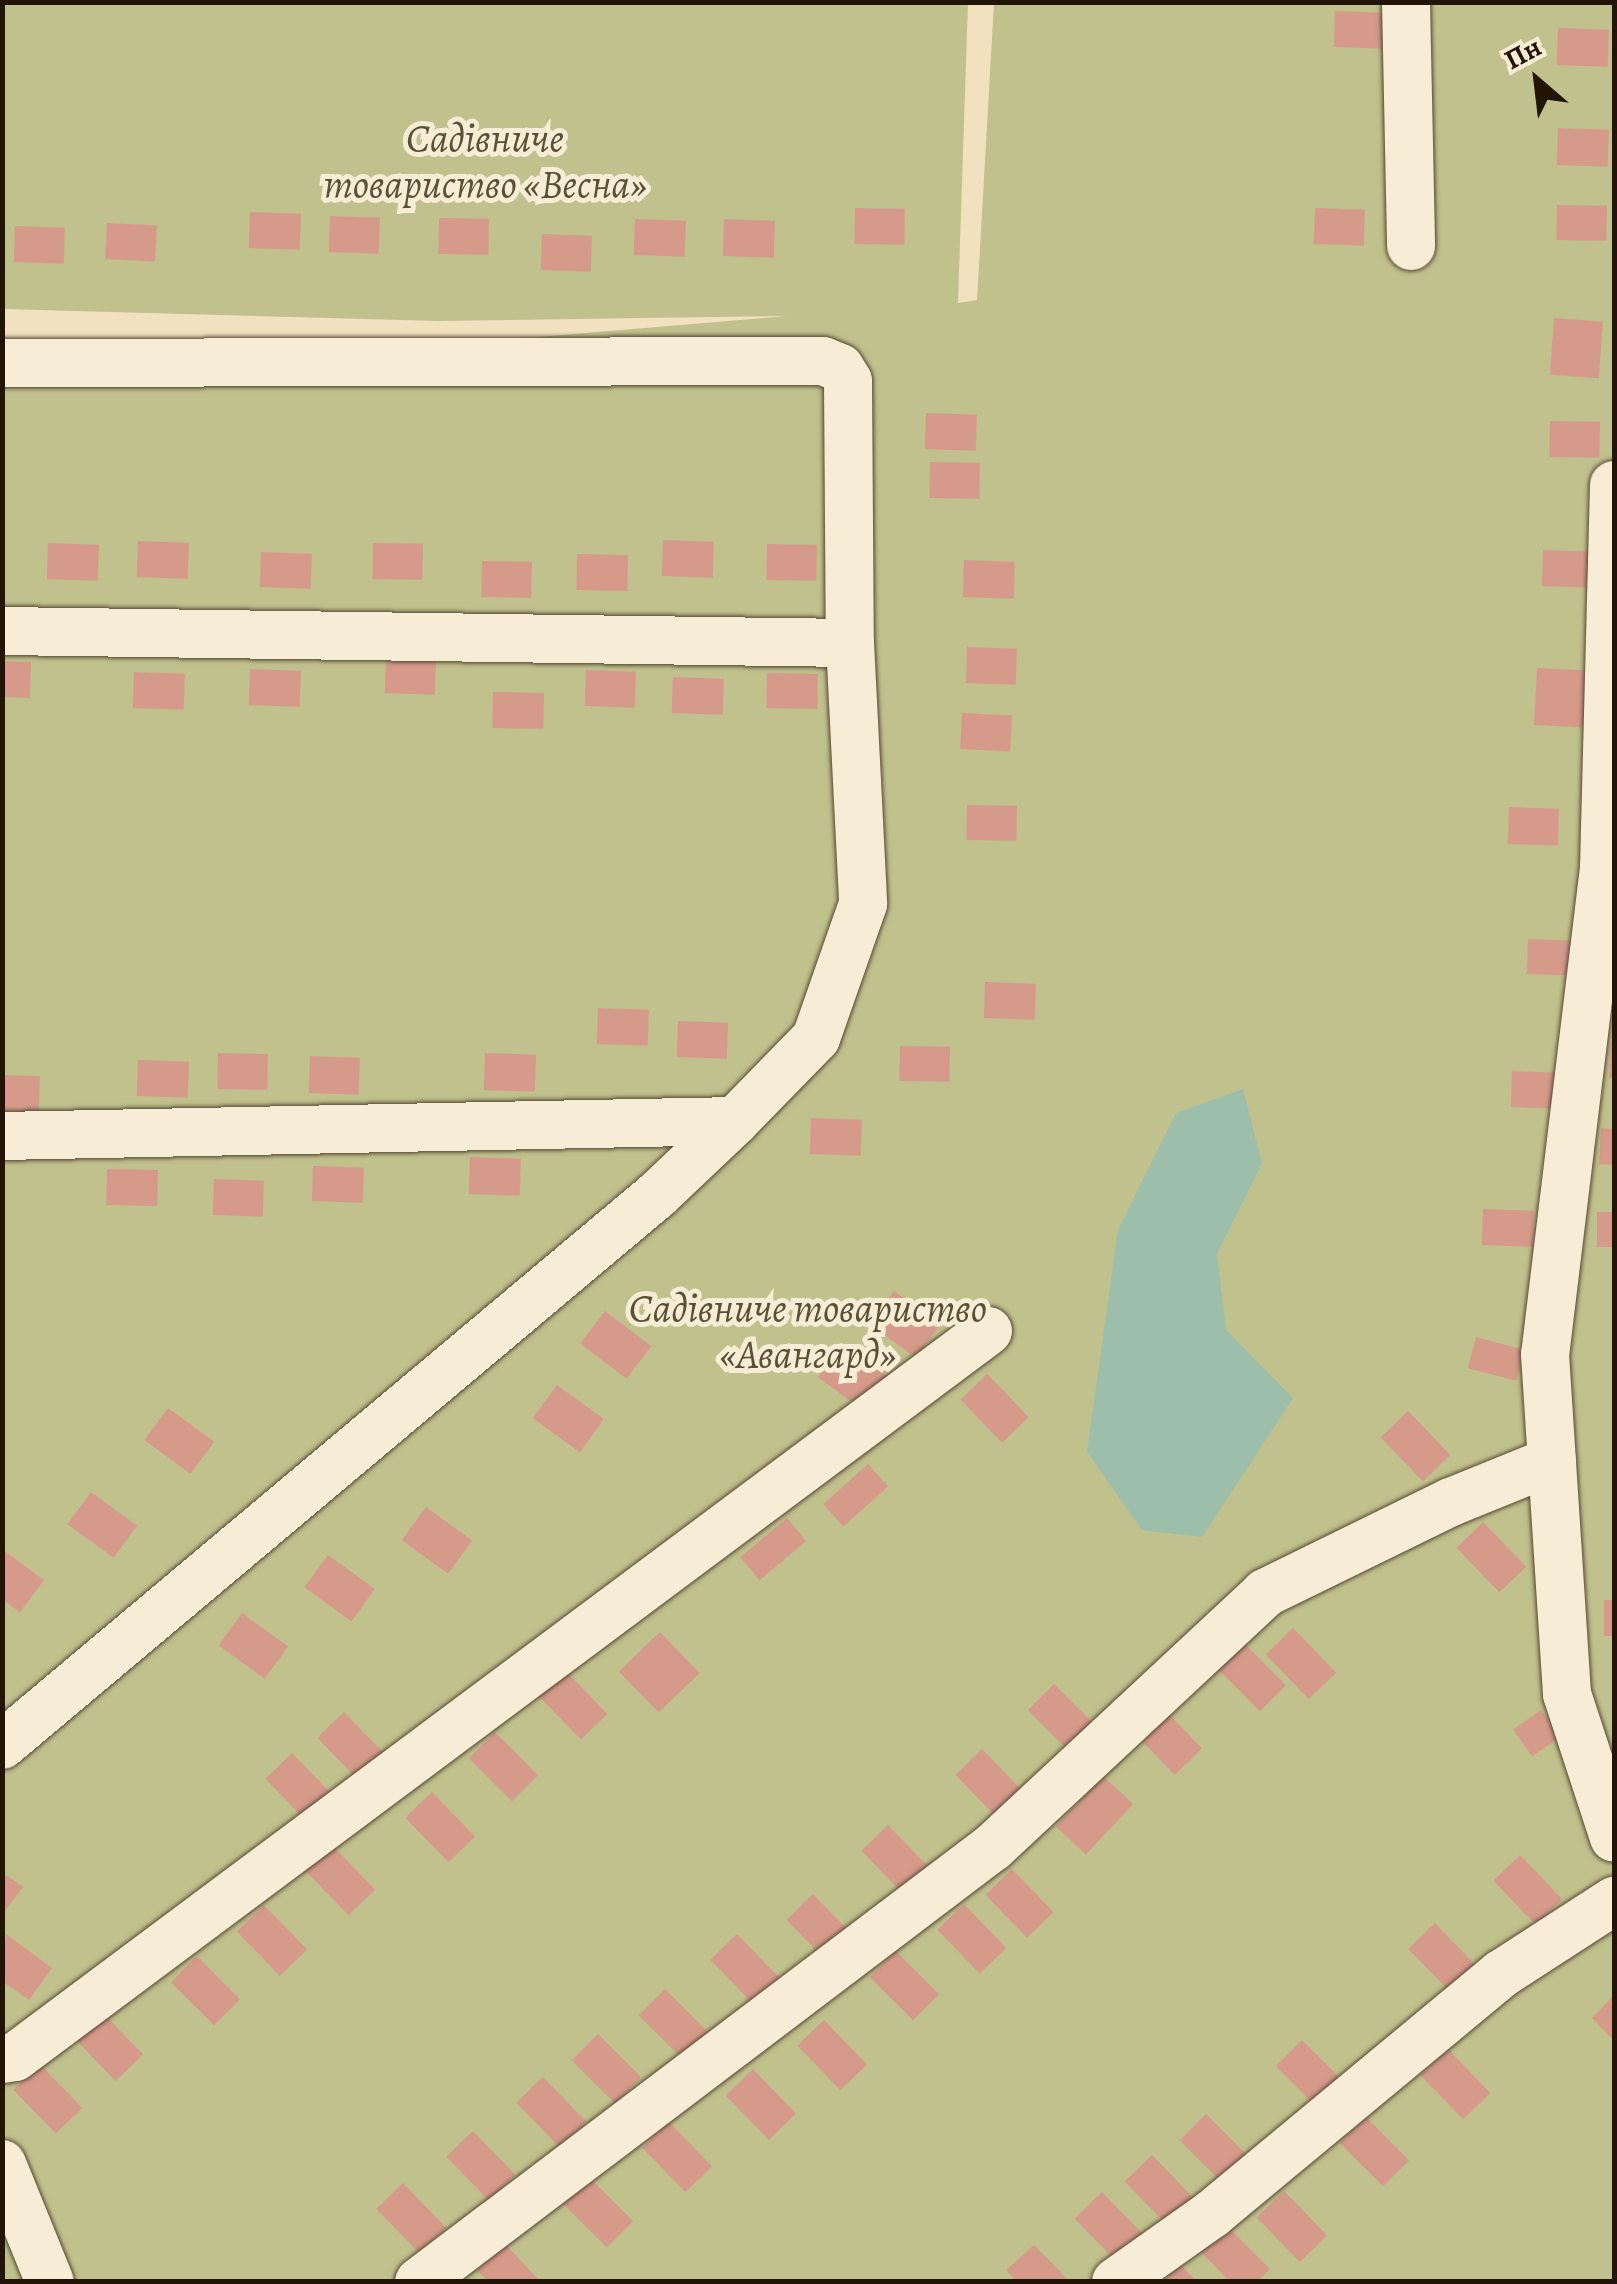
<!DOCTYPE html>
<html>
<head>
<meta charset="utf-8">
<style>
	body { margin:0 }
	#map { position:relative; width:1617px; height:2284px; overflow:hidden; background:#f2e1be; font-family:Alegreya,serif }
	div>[style] { position:absolute }
	.green>* { inset:0; background:#c1c18d }
	.water>* { inset:0; background:#9cbeab }
	.building>* { inset:0; background:#d69a8b; transform-origin:0 0 }
	.roads { filter:drop-shadow(0 0 2px #564734) drop-shadow(0 0 2px #564734) }
	.minor>* { height:48px; margin:-24px; padding:0 24px; transform-origin:24px; border-radius:24px; background:#f7ecd5 }
	span { translate:-50% -50%; white-space:nowrap; text-align:center; line-height:1.15; -webkit-text-stroke:10px #f7ecd5; paint-order:stroke }
	.park-label { font-size:40px; color:#5a5135; font-style:italic }
	.frame { position:absolute; inset:0; border:5px solid #221406; pointer-events:none }
	.north { position:absolute; left:1487px; top:30px; width:100px; height:100px; -webkit-text-stroke:8px #f7ecd5; paint-order:stroke; rotate:332deg; font-size:28px; font-weight:700; line-height:40px; text-align:center; color:#221406 }
	.north::after { content:''; display:block; margin:auto; width:35px; height:45px; background:#221406; clip-path:polygon(50% 0,100% 100%,50% 72%,0 100%) }
</style>
</head>
<body>
<div id="map">
	<div class="green">
		<i style="clip-path:polygon(3px 3px,968px 3px,958px 303px,977px 300px,994px 3px,1614px 3px,1614px 2281px,3px 2281px,3px 382px,787px 316px,438px 321px,3px 309px)"></i>
	</div>
	<div class="water">
		<i style="clip-path:polygon(1243px 1089px,1262px 1164px,1217px 1254px,1226px 1330px,1293px 1398px,1202px 1537px,1142px 1530px,1087px 1452px,1118px 1230px,1176px 1113px)"></i>
	</div>
	<div class="building">
		<i style="left:1335px;top:11px;width:51px;height:36px;rotate:2deg"></i>
		<i style="left:1558px;top:28px;width:51px;height:37px;rotate:2deg"></i>
		<i style="left:1558px;top:128px;width:51px;height:37px;rotate:2deg"></i>
		<i style="left:1557px;top:205px;width:50px;height:35px;rotate:1deg"></i>
		<i style="left:855px;top:208px;width:50px;height:36px;rotate:1deg"></i>
		<i style="left:1315px;top:208px;width:50px;height:36px;rotate:2deg"></i>
		<i style="left:250px;top:212px;width:51px;height:36px;rotate:2deg"></i>
		<i style="left:330px;top:216px;width:50px;height:36px;rotate:2deg"></i>
		<i style="left:439px;top:218px;width:50px;height:36px;rotate:1deg"></i>
		<i style="left:635px;top:219px;width:51px;height:36px;rotate:2deg"></i>
		<i style="left:724px;top:219px;width:51px;height:37px;rotate:2deg"></i>
		<i style="left:107px;top:223px;width:50px;height:36px;rotate:3deg"></i>
		<i style="left:15px;top:226px;width:50px;height:36px;rotate:2deg"></i>
		<i style="left:542px;top:234px;width:50px;height:36px;rotate:2deg"></i>
		<i style="left:1554px;top:318px;width:49px;height:57px;rotate:4deg"></i>
		<i style="left:926px;top:413px;width:51px;height:36px;rotate:2deg"></i>
		<i style="left:1550px;top:421px;width:50px;height:36px;rotate:1deg"></i>
		<i style="left:930px;top:462px;width:50px;height:36px;rotate:1deg"></i>
		<i style="left:663px;top:540px;width:51px;height:36px;rotate:2deg"></i>
		<i style="left:138px;top:541px;width:51px;height:36px;rotate:2deg"></i>
		<i style="left:48px;top:543px;width:51px;height:36px;rotate:2deg"></i>
		<i style="left:373px;top:543px;width:50px;height:36px;rotate:1deg"></i>
		<i style="left:767px;top:544px;width:50px;height:36px;rotate:1deg"></i>
		<i style="left:1543px;top:550px;width:51px;height:36px;rotate:2deg"></i>
		<i style="left:261px;top:552px;width:51px;height:35px;rotate:2deg"></i>
		<i style="left:577px;top:554px;width:51px;height:36px;rotate:1deg"></i>
		<i style="left:964px;top:560px;width:51px;height:37px;rotate:2deg"></i>
		<i style="left:482px;top:561px;width:50px;height:36px;rotate:1deg"></i>
		<i style="left:967px;top:647px;width:50px;height:36px;rotate:2deg"></i>
		<i style="left:386px;top:657px;width:50px;height:36px;rotate:2deg"></i>
		<i style="left:2px;top:661px;width:29px;height:36px;rotate:2deg"></i>
		<i style="left:1537px;top:668px;width:50px;height:57px;rotate:3deg"></i>
		<i style="left:250px;top:669px;width:51px;height:36px;rotate:2deg"></i>
		<i style="left:586px;top:670px;width:50px;height:36px;rotate:2deg"></i>
		<i style="left:134px;top:672px;width:51px;height:36px;rotate:2deg"></i>
		<i style="left:767px;top:673px;width:51px;height:35px;rotate:1deg"></i>
		<i style="left:673px;top:677px;width:51px;height:36px;rotate:2deg"></i>
		<i style="left:493px;top:692px;width:51px;height:36px;rotate:1deg"></i>
		<i style="left:962px;top:713px;width:50px;height:36px;rotate:3deg"></i>
		<i style="left:967px;top:805px;width:50px;height:35px;rotate:1deg"></i>
		<i style="left:1509px;top:807px;width:50px;height:37px;rotate:2deg"></i>
		<i style="left:1528px;top:939px;width:51px;height:35px;rotate:2deg"></i>
		<i style="left:985px;top:982px;width:51px;height:36px;rotate:2deg"></i>
		<i style="left:598px;top:1008px;width:51px;height:36px;rotate:2deg"></i>
		<i style="left:678px;top:1021px;width:50px;height:36px;rotate:2deg"></i>
		<i style="clip-path:polygon(1611px 1042px,1614px 1042px,1614px 1078px,1609px 1078px)"></i>
		<i style="left:900px;top:1046px;width:50px;height:35px;rotate:1deg"></i>
		<i style="left:218px;top:1053px;width:50px;height:36px;rotate:1deg"></i>
		<i style="left:485px;top:1053px;width:51px;height:37px;rotate:2deg"></i>
		<i style="left:310px;top:1056px;width:50px;height:37px;rotate:2deg"></i>
		<i style="left:138px;top:1060px;width:51px;height:36px;rotate:2deg"></i>
		<i style="left:1512px;top:1071px;width:51px;height:36px;rotate:2deg"></i>
		<i style="left:2px;top:1075px;width:38px;height:36px;rotate:2deg"></i>
		<i style="left:811px;top:1118px;width:51px;height:36px;rotate:2deg"></i>
		<i style="clip-path:polygon(1601px 1128px,1614px 1129px,1614px 1165px,1599px 1164px)"></i>
		<i style="left:470px;top:1157px;width:51px;height:37px;rotate:2deg"></i>
		<i style="left:313px;top:1166px;width:51px;height:35px;rotate:2deg"></i>
		<i style="left:107px;top:1169px;width:51px;height:36px;rotate:1deg"></i>
		<i style="left:214px;top:1179px;width:50px;height:36px;rotate:2deg"></i>
		<i style="left:1483px;top:1209px;width:51px;height:36px;rotate:2deg"></i>
		<i style="left:1597px;top:1212px;width:17px;height:35px"></i>
		<i style="left:894px;top:1291px;width:57px;height:41px;rotate:36deg"></i>
		<i style="left:605px;top:1311px;width:58px;height:41px;rotate:37deg"></i>
		<i style="left:1476px;top:1337px;width:50px;height:32px;rotate:15deg"></i>
		<i style="left:842px;top:1344px;width:57px;height:41px;rotate:36deg"></i>
		<i style="left:987px;top:1374px;width:60px;height:37px;rotate:46deg"></i>
		<i style="left:557px;top:1385px;width:58px;height:41px;rotate:36deg"></i>
		<i style="left:168px;top:1408px;width:57px;height:40px;rotate:36deg"></i>
		<i style="left:1408px;top:1411px;width:61px;height:38px;rotate:46deg"></i>
		<i style="left:868px;top:1464px;width:30px;height:60px;rotate:48deg"></i>
		<i style="left:91px;top:1492px;width:57px;height:40px;rotate:36deg"></i>
		<i style="left:426px;top:1507px;width:57px;height:41px;rotate:36deg"></i>
		<i style="left:787px;top:1518px;width:30px;height:61px;rotate:50deg"></i>
		<i style="left:1483px;top:1522px;width:62px;height:37px;rotate:46deg"></i>
		<i style="clip-path:polygon(2px 1549px,44px 1580px,20px 1612px,2px 1599px)"></i>
		<i style="left:328px;top:1555px;width:58px;height:40px;rotate:36deg"></i>
		<i style="left:1604px;top:1600px;width:10px;height:36px"></i>
		<i style="left:242px;top:1613px;width:57px;height:40px;rotate:36deg"></i>
		<i style="left:1293px;top:1628px;width:62px;height:38px;rotate:46deg"></i>
		<i style="left:660px;top:1632px;width:57px;height:57px;rotate:46deg"></i>
		<i style="left:1243px;top:1642px;width:61px;height:37px;rotate:45deg"></i>
		<i style="left:565px;top:1670px;width:61px;height:37px;rotate:46deg"></i>
		<i style="left:1054px;top:1684px;width:61px;height:37px;rotate:45deg"></i>
		<i style="left:1159px;top:1704px;width:62px;height:38px;rotate:46deg"></i>
		<i style="left:1541px;top:1710px;width:33px;height:34px;rotate:55deg"></i>
		<i style="left:344px;top:1712px;width:62px;height:37px;rotate:46deg"></i>
		<i style="left:495px;top:1732px;width:61px;height:37px;rotate:45deg"></i>
		<i style="left:982px;top:1749px;width:62px;height:37px;rotate:46deg"></i>
		<i style="left:292px;top:1753px;width:61px;height:37px;rotate:46deg"></i>
		<i style="left:1103px;top:1776px;width:41px;height:69px;rotate:43deg"></i>
		<i style="left:432px;top:1792px;width:62px;height:37px;rotate:46deg"></i>
		<i style="left:888px;top:1825px;width:62px;height:37px;rotate:46deg"></i>
		<i style="left:332px;top:1845px;width:62px;height:37px;rotate:46deg"></i>
		<i style="left:1520px;top:1855px;width:61px;height:37px;rotate:46deg"></i>
		<i style="left:1012px;top:1869px;width:60px;height:37px;rotate:46deg"></i>
		<i style="clip-path:polygon(2px 1872px,23px 1887px,2px 1915px)"></i>
		<i style="left:813px;top:1894px;width:62px;height:37px;rotate:46deg"></i>
		<i style="left:964px;top:1904px;width:61px;height:37px;rotate:46deg"></i>
		<i style="left:264px;top:1905px;width:62px;height:38px;rotate:46deg"></i>
		<i style="left:1435px;top:1923px;width:61px;height:37px;rotate:46deg"></i>
		<i style="clip-path:polygon(6px 1934px,52px 1968px,29px 2000px,2px 1981px)"></i>
		<i style="left:737px;top:1934px;width:62px;height:37px;rotate:46deg"></i>
		<i style="left:896px;top:1951px;width:61px;height:37px;rotate:45deg"></i>
		<i style="left:197px;top:1956px;width:61px;height:37px;rotate:45deg"></i>
		<i style="left:665px;top:1989px;width:61px;height:37px;rotate:45deg"></i>
		<i style="clip-path:polygon(1614px 1995px,1614px 2041px,1592px 2018px)"></i>
		<i style="left:100px;top:2010px;width:62px;height:38px;rotate:46deg"></i>
		<i style="left:824px;top:2020px;width:62px;height:37px;rotate:46deg"></i>
		<i style="left:598px;top:2034px;width:61px;height:37px;rotate:45deg"></i>
		<i style="left:1302px;top:2040px;width:61px;height:37px;rotate:45deg"></i>
		<i style="left:1448px;top:2049px;width:61px;height:38px;rotate:46deg"></i>
		<i style="left:40px;top:2064px;width:61px;height:37px;rotate:46deg"></i>
		<i style="left:753px;top:2069px;width:62px;height:38px;rotate:46deg"></i>
		<i style="left:543px;top:2077px;width:62px;height:37px;rotate:46deg"></i>
		<i style="left:1206px;top:2114px;width:61px;height:37px;rotate:45deg"></i>
		<i style="left:1366px;top:2117px;width:61px;height:37px;rotate:45deg"></i>
		<i style="left:669px;top:2122px;width:62px;height:37px;rotate:46deg"></i>
		<i style="left:473px;top:2131px;width:61px;height:37px;rotate:46deg"></i>
		<i style="left:1152px;top:2155px;width:60px;height:38px;rotate:46deg"></i>
		<i style="left:590px;top:2178px;width:61px;height:37px;rotate:45deg"></i>
		<i style="left:403px;top:2183px;width:62px;height:37px;rotate:46deg"></i>
		<i style="left:1284px;top:2191px;width:62px;height:38px;rotate:46deg"></i>
		<i style="left:1102px;top:2192px;width:62px;height:38px;rotate:46deg"></i>
		<i style="clip-path:polygon(1227px 2226px,1270px 2269px,1257px 2282px,1230px 2282px,1201px 2252px)"></i>
		<i style="clip-path:polygon(501px 2240px,541px 2282px,488px 2282px,474px 2267px)"></i>
		<i style="clip-path:polygon(1034px 2245px,1070px 2282px,1017px 2282px,1006px 2270px)"></i>
		<i style="clip-path:polygon(1181px 2265px,1197px 2282px,1164px 2282px)"></i>
	</div>
	<div class="roads">
		<div class="minor">
			<i style="left:1406px;top:2px;width:244px;rotate:88.8deg"></i>
			<i style="left:2px;top:363px;width:821px;rotate:-0.14deg"></i>
			<i style="left:823px;top:361px;width:18px;rotate:22deg"></i>
			<i style="left:840px;top:368px;width:15px;rotate:58deg"></i>
			<i style="left:848px;top:381px;width:262px;rotate:89.6deg"></i>
			<i style="left:850px;top:643px;width:261px;rotate:87.1deg"></i>
			<i style="left:863px;top:904px;width:142px;rotate:109.3deg"></i>
			<i style="left:816px;top:1038px;width:116px;rotate:134.3deg"></i>
			<i style="left:735px;top:1121px;width:108px;rotate:136.5deg"></i>
			<i style="left:657px;top:1195px;width:855px;rotate:139.98deg"></i>
			<i style="left:1614px;top:485px;width:383px;rotate:91.5deg"></i>
			<i style="left:1604px;top:868px;width:490px;rotate:96.9deg"></i>
			<i style="left:1545px;top:1354px;width:341px;rotate:86.3deg"></i>
			<i style="left:1567px;top:1694px;width:151px;rotate:71.9deg"></i>
			<i style="left:2px;top:631px;width:848px;rotate:0.81deg"></i>
			<i style="left:2px;top:1136px;width:733px;rotate:-1.17deg"></i>
			<i style="left:2px;top:2059px;width:13px;rotate:-9deg"></i>
			<i style="left:15px;top:2057px;width:1214px;rotate:-36.73deg"></i>
			<i style="left:2px;top:2164px;width:127px;rotate:67.9deg"></i>
			<i style="left:419px;top:2282px;width:720px;rotate:-37.16deg"></i>
			<i style="left:993px;top:1847px;width:372px;rotate:-43deg"></i>
			<i style="left:1265px;top:1593px;width:207px;rotate:-26.1deg"></i>
			<i style="left:1451px;top:1502px;width:109px;rotate:-22.1deg"></i>
			<i style="left:1116px;top:2282px;width:118px;rotate:-35.3deg"></i>
			<i style="left:1212px;top:2214px;width:376px;rotate:-39.7deg"></i>
			<i style="left:1501px;top:1974px;width:135px;rotate:-32.9deg"></i>
		</div>
	</div>
	<div class="park-label">
		<span style="left:485px;top:162px">Садівниче<br>товариство «Весна»</span>
		<span style="left:808px;top:1332px">Садівниче товариство<br>«Авангард»</span>
	</div>
	<div class="frame"></div>
	<div class="north">Пн</div>
</div>
</body>
</html>
